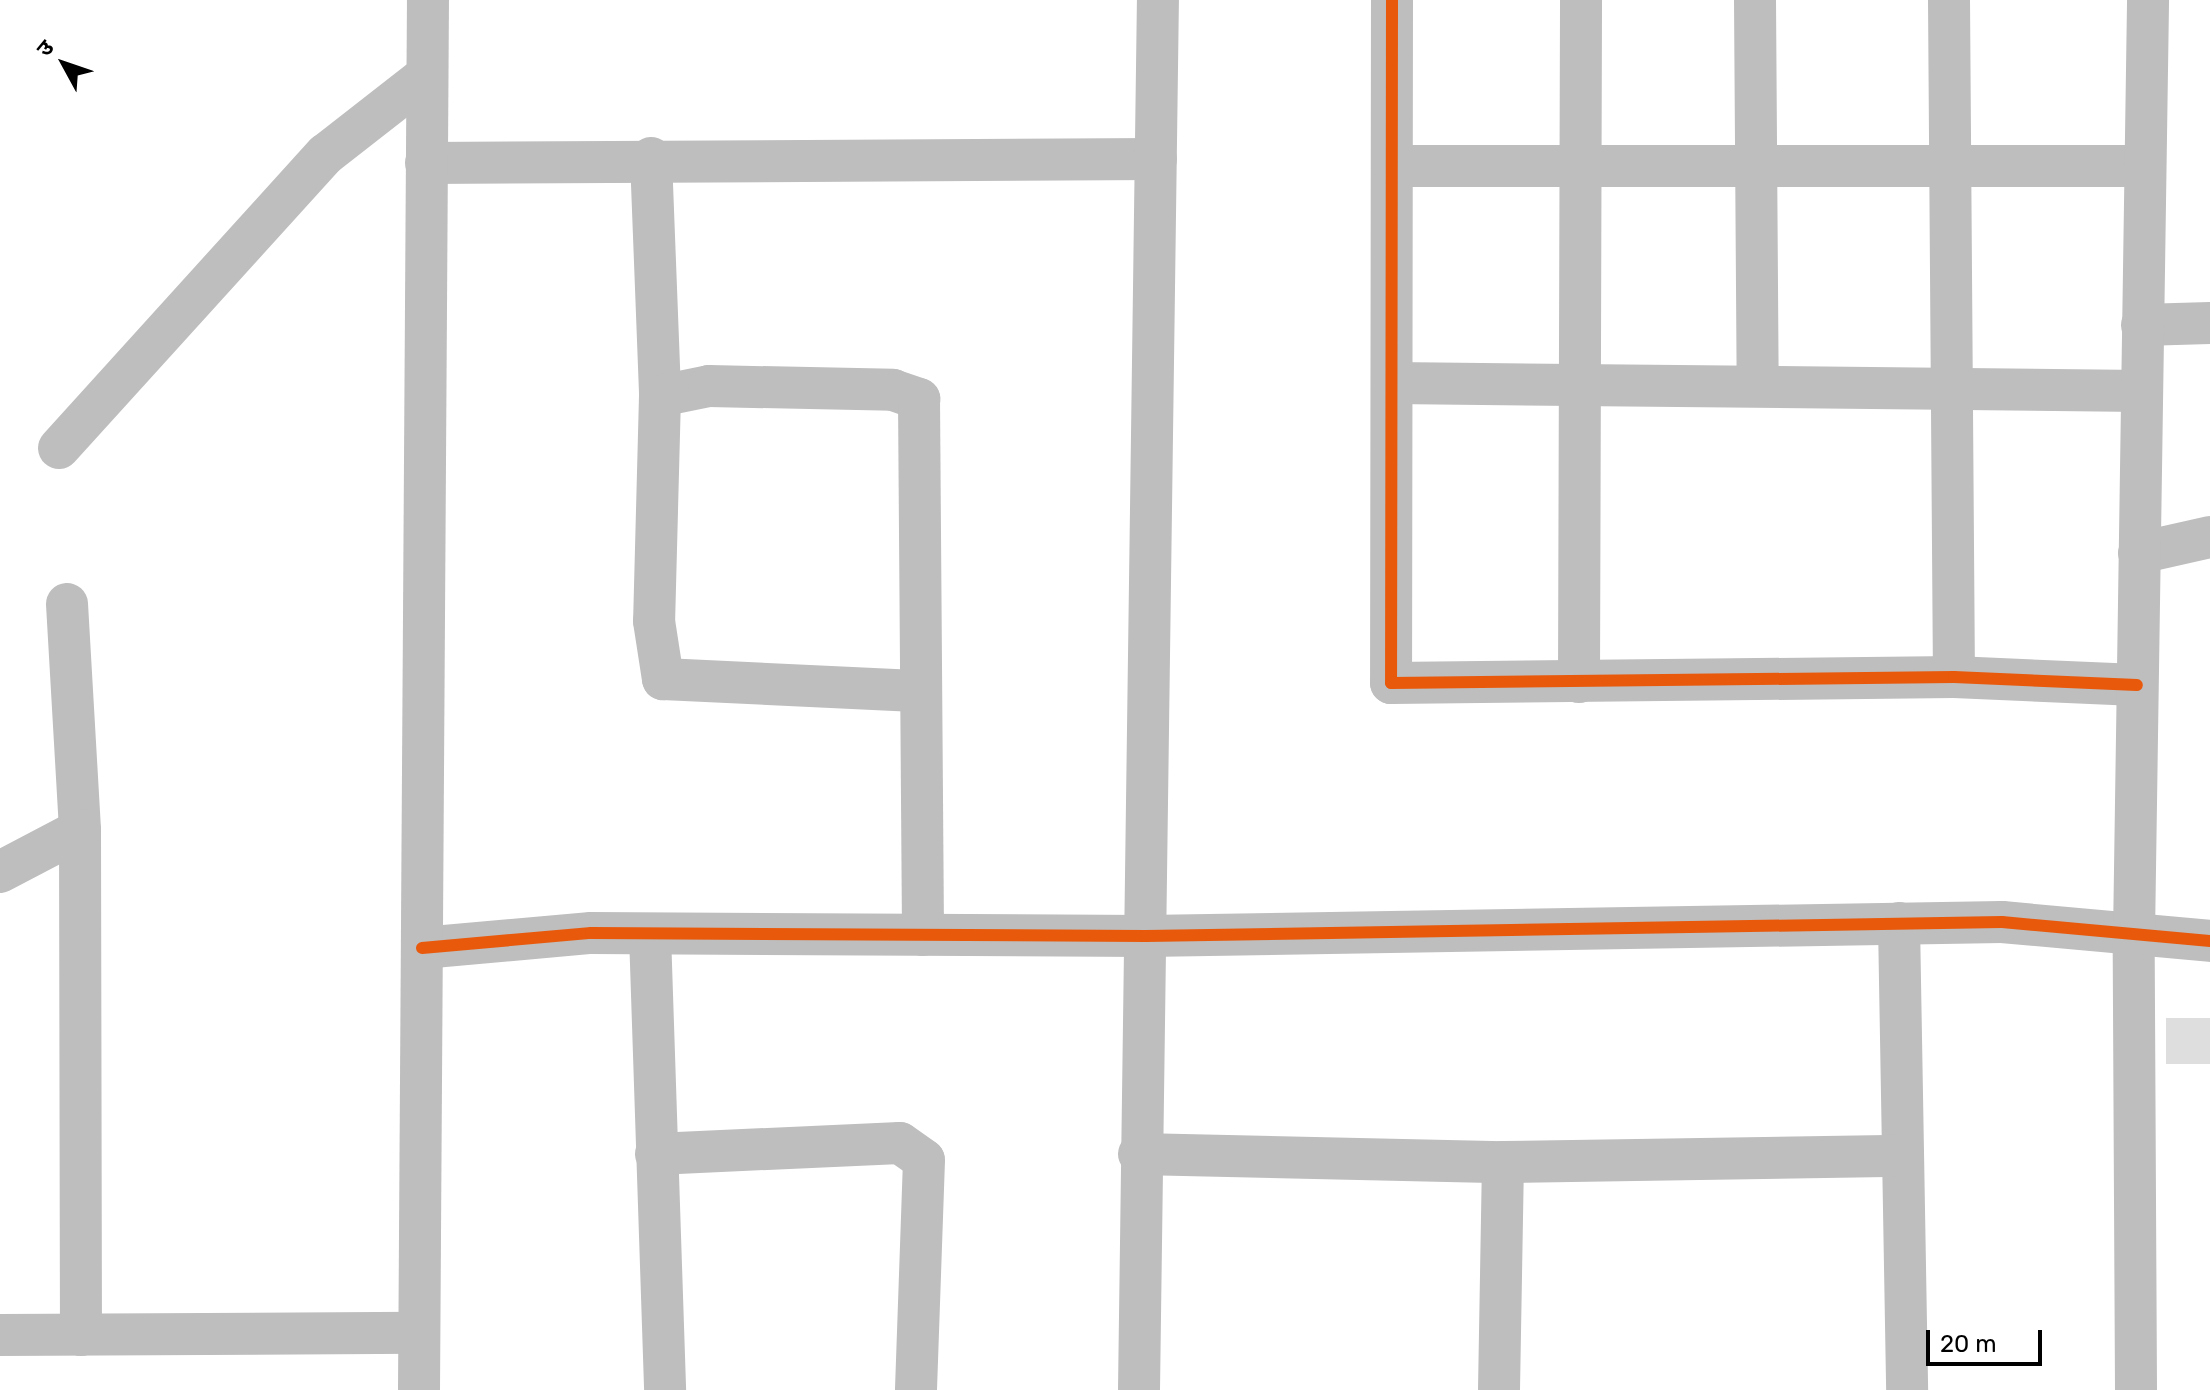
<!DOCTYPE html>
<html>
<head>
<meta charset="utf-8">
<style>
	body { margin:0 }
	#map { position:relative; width:2210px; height:1390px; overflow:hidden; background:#fff; font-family:Rubik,"Noto Sans Devanagari",sans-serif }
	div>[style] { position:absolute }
	.building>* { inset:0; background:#dedede; transform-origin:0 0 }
	.minor>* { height:42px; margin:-21px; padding:0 21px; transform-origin:21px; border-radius:21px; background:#bebebe }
	.cycleway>* { height:12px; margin:-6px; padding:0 6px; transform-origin:6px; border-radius:6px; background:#e8590c }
	span { translate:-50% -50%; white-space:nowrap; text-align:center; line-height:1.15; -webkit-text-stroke:7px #fff; paint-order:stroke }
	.north { position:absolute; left:24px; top:24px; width:80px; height:80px; -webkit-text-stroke:6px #fff; paint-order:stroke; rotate:310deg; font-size:22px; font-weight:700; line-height:32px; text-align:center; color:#000 }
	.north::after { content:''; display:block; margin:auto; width:28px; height:36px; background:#000; clip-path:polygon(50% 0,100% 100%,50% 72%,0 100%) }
	.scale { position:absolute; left:1926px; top:1330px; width:116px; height:36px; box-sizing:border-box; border:4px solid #000; border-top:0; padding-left:10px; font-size:24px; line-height:28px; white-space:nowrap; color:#000; -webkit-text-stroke:6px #fff; paint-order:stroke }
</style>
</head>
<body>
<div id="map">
	<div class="building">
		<i style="left:2210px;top:1018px;width:46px;height:44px;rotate:90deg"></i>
	</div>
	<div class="minor">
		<i style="left:1392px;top:0;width:683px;rotate:90.08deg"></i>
		<i style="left:1391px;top:683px;width:563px;rotate:-0.61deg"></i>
		<i style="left:1954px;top:677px;width:183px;rotate:2.5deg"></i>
		<i style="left:1755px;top:0;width:384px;rotate:89.6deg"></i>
		<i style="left:1949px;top:0;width:677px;rotate:89.58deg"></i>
		<i style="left:651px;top:158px;width:238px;rotate:87.8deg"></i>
		<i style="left:660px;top:396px;width:225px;rotate:91.5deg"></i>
		<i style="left:654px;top:621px;width:59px;rotate:81.2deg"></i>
		<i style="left:663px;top:679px;width:253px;rotate:2.7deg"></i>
		<i style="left:426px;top:163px;width:730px;rotate:-0.31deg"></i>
		<i style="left:1394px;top:166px;width:751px"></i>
		<i style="left:2142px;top:325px;width:68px;rotate:-1.7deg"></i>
		<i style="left:1393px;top:383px;width:749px;rotate:0.61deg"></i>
		<i style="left:660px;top:396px;width:50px;rotate:-11.5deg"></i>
		<i style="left:709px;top:386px;width:184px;rotate:1.2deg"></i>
		<i style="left:893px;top:390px;width:28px;rotate:19deg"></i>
		<i style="left:919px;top:399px;width:536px;rotate:89.57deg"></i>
		<i style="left:59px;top:448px;width:397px;rotate:-47.8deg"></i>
		<i style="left:326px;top:154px;width:128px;rotate:-38deg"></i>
		<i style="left:2139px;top:553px;width:73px;rotate:-12.7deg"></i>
		<i style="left:67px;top:604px;width:226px;rotate:86.7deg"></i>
		<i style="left:80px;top:830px;width:505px;rotate:89.89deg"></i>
		<i style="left:1579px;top:682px;width:682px;rotate:-89.83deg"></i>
		<i style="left:0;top:872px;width:90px;rotate:-27.7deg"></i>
		<i style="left:1899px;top:923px;width:467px;rotate:89deg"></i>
		<i style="left:650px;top:934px;width:456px;rotate:88.1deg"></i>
		<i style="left:422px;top:948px;width:170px;rotate:-5.1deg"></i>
		<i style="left:591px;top:933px;width:555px;rotate:0.31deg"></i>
		<i style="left:1146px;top:936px;width:856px;rotate:-0.94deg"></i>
		<i style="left:2002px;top:922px;width:209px;rotate:5.2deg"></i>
		<i style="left:656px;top:1154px;width:244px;rotate:-2.6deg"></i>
		<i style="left:900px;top:1143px;width:29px;rotate:35deg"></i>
		<i style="left:924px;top:1160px;width:230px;rotate:92deg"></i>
		<i style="left:1139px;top:1154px;width:364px;rotate:1.3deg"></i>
		<i style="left:1503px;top:1162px;width:400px;rotate:-0.9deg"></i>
		<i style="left:0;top:1335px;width:419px;rotate:-0.3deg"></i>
		<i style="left:419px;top:1390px;width:1390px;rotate:-89.63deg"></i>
		<i style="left:1139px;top:1390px;width:1390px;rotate:-89.22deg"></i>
		<i style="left:1499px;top:1390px;width:228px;rotate:-89deg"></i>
		<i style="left:2136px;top:1390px;width:454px;rotate:-90.3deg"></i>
		<i style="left:2134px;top:936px;width:936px;rotate:-89.14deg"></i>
	</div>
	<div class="cycleway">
		<i style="left:1392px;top:0;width:683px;rotate:90.08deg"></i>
		<i style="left:1391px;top:683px;width:563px;rotate:-0.61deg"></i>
		<i style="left:1954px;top:677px;width:183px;rotate:2.5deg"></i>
		<i style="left:422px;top:948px;width:170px;rotate:-5.1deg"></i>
		<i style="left:591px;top:933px;width:555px;rotate:0.31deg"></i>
		<i style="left:1146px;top:936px;width:856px;rotate:-0.94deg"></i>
		<i style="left:2002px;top:922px;width:209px;rotate:5.2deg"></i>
	</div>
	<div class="north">उ</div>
	<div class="scale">20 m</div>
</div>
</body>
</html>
